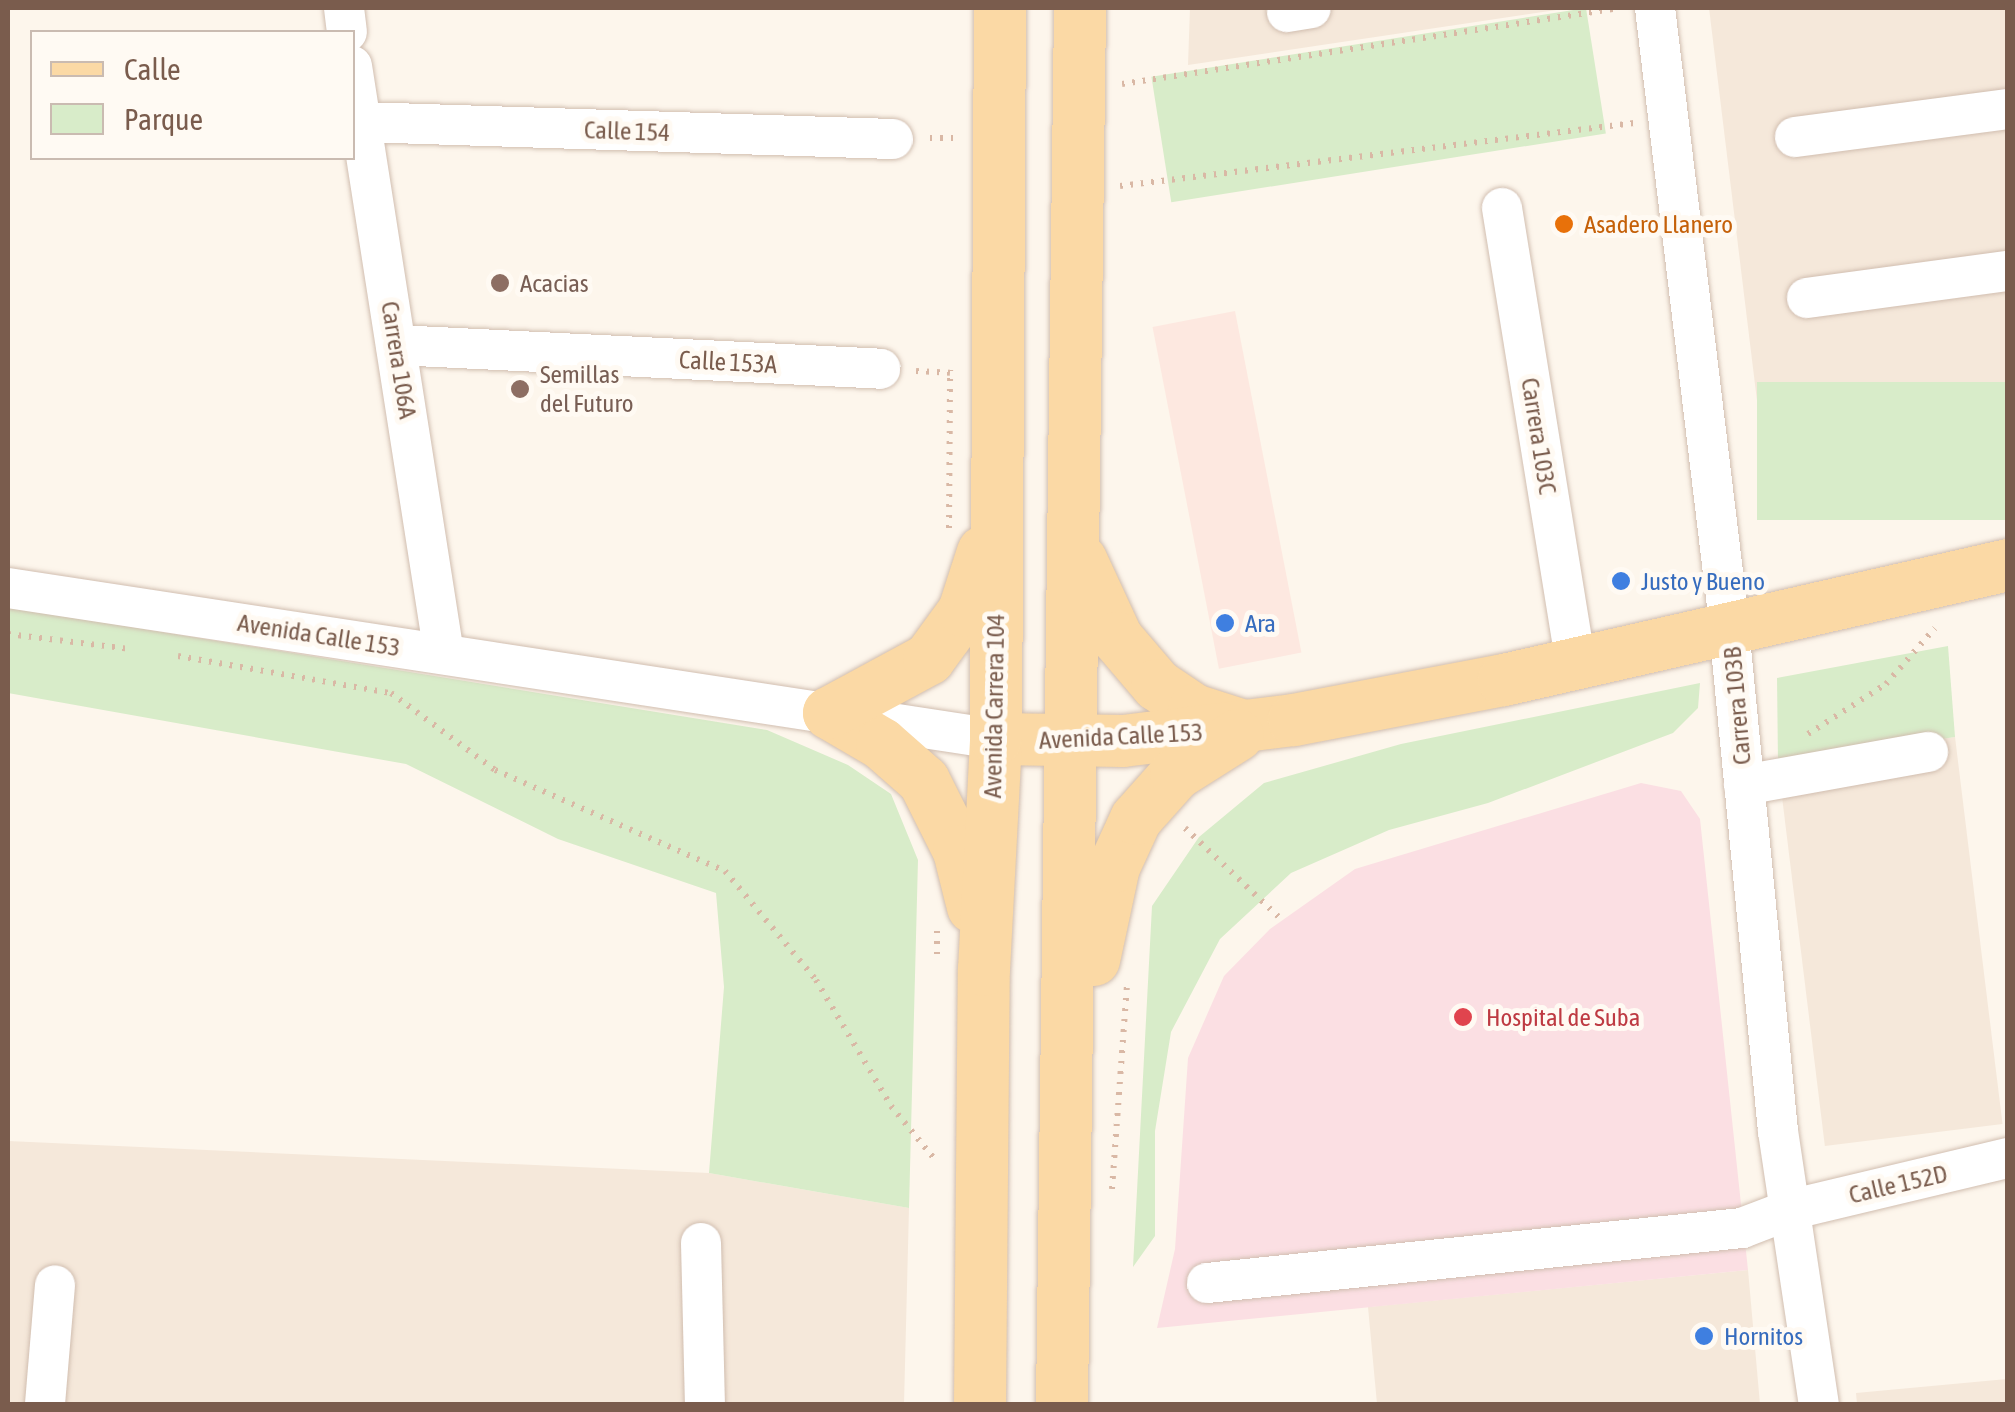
<!DOCTYPE html>
<html>
<head>
<meta charset="utf-8">
<style>
	body { margin:0 }
	#map { position:relative; width:2015px; height:1412px; overflow:hidden; background:#fdf6ec; font-family:"Asap Condensed",sans-serif }
	div>[style] { position:absolute }
	.residential>* { inset:0; background:#f5e8da; transform-origin:0 0 }
	.commercial>* { inset:0; background:#fde8e0; transform-origin:0 0 }
	.medical>* { inset:0; background:#fbdfe3 }
	.green>* { inset:0; background:#d8ecc9; transform-origin:0 0 }
	.path>* { height:6px; margin-top:-3px; transform-origin:0; background:repeating-linear-gradient(90deg,#d9b8a5 0 2.5px,transparent 0 10.5px) }
	.roads { filter:drop-shadow(0 0 2px #d1beb0) drop-shadow(0 0 2px #d1beb0) }
	.minor>* { height:40px; margin:-20px; padding:0 20px; transform-origin:20px; border-radius:20px; background:#fff }
	.major>* { height:52px; margin:-26px; padding:0 26px; transform-origin:26px; border-radius:26px; background:#fbd9a5 }
	.dots>* { width:28px; height:28px; translate:-50% -50%; box-sizing:border-box; border:5px solid #fffaf3; border-radius:50% }
	span { translate:-50% -50%; white-space:nowrap; text-align:center; line-height:1.15; -webkit-text-stroke:10px #fffaf3; paint-order:stroke }
	.street-label { font-size:25px; color:#7a5c4d }
	.food-label { font-size:25px; color:#c56008 }
	.left { translate:0 -50%; text-align:left }
	.education-label { font-size:25px; color:#785e54 }
	.shop-label { font-size:25px; color:#366cbe }
	.health-label { font-size:25px; color:#be3a42 }
	.frame { position:absolute; inset:0; border:10px solid #7a5c4d; pointer-events:none }
	.legend { position:absolute; left:30px; top:30px; width:325px; height:130px; box-sizing:border-box; background:#fffaf3; border:2px solid #cabbb1; margin:0; padding:12px 18px; list-style:none; font-size:30px; color:#7a5c4d }
	.legend li { display:flex; align-items:center; gap:20px; height:50px }
	.legend b { width:50px; border:2px solid #cabbb1 }
</style>
</head>
<body>
<div id="map">
	<div class="residential">
		<i style="clip-path:polygon(1190px 8px,1570px 8px,1188px 65px)"></i>
		<i style="clip-path:polygon(1709px 8px,2007px 8px,2007px 382px,1759px 417px)"></i>
		<i style="left:1955px;top:737px;width:390px;height:179px;rotate:83deg"></i>
		<i style="clip-path:polygon(8px 1141px,709px 1173px,909px 1208px,904px 1404px,8px 1404px)"></i>
		<i style="clip-path:polygon(1748px 1270px,1760px 1404px,1377px 1404px,1368px 1307px)"></i>
		<i style="clip-path:polygon(2007px 1379px,2007px 1404px,1857px 1404px,1856px 1393px)"></i>
	</div>
	<div class="commercial">
		<i style="left:1235px;top:311px;width:348px;height:84px;rotate:79deg"></i>
	</div>
	<div class="medical">
		<i style="clip-path:polygon(1641px 783px,1681px 791px,1700px 819px,1748px 1270px,1157px 1328px,1175px 1249px,1188px 1058px,1224px 976px,1270px 929px,1355px 869px)"></i>
	</div>
	<div class="green">
		<i style="left:1586px;top:8px;width:127px;height:440px;rotate:81deg"></i>
		<i style="left:2007px;top:382px;width:138px;height:250px;rotate:90deg"></i>
		<i style="clip-path:polygon(8px 607px,767px 730px,848px 765px,891px 794px,918px 860px,909px 1208px,709px 1173px,724px 987px,716px 893px,558px 839px,406px 764px,8px 693px)"></i>
		<i style="clip-path:polygon(1948px 646px,1955px 737px,1778px 763px,1777px 678px)"></i>
		<i style="clip-path:polygon(1700px 683px,1698px 708px,1673px 733px,1488px 803px,1389px 830px,1291px 873px,1220px 939px,1171px 1032px,1155px 1131px,1155px 1236px,1133px 1267px,1152px 906px,1199px 837px,1264px 783px,1401px 744px)"></i>
	</div>
	<div class="path">
		<i style="left:1122px;top:84px;width:503px;rotate:-8.69deg"></i>
		<i style="left:930px;top:138px;width:24px"></i>
		<i style="left:1120px;top:186px;width:518px;rotate:-6.99deg"></i>
		<i style="left:916px;top:371px;width:34px;rotate:3deg"></i>
		<i style="left:949px;top:528px;width:158px;rotate:-89.6deg"></i>
		<i style="left:8px;top:634px;width:124px;rotate:7deg"></i>
		<i style="left:178px;top:656px;width:216px;rotate:9.9deg"></i>
		<i style="left:391px;top:693px;width:129px;rotate:36.5deg"></i>
		<i style="left:495px;top:770px;width:251px;rotate:23.7deg"></i>
		<i style="left:725px;top:871px;width:142px;rotate:50.1deg"></i>
		<i style="left:816px;top:980px;width:147px;rotate:59.2deg"></i>
		<i style="left:891px;top:1106px;width:72px;rotate:50.6deg"></i>
		<i style="left:1808px;top:734px;width:93px;rotate:-32.7deg"></i>
		<i style="left:1886px;top:684px;width:74px;rotate:-48.8deg"></i>
		<i style="left:1185px;top:828px;width:134px;rotate:43.5deg"></i>
		<i style="left:937px;top:931px;width:27px;rotate:90deg"></i>
		<i style="left:1112px;top:1189px;width:203px;rotate:-85.8deg"></i>
	</div>
	<div class="roads">
		<div class="minor">
			<i style="left:344px;top:8px;width:24px;rotate:83deg"></i>
			<i style="left:1655px;top:8px;width:593px;rotate:83.13deg"></i>
			<i style="left:1726px;top:597px;width:537px;rotate:84.44deg"></i>
			<i style="left:1778px;top:1131px;width:276px;rotate:81.5deg"></i>
			<i style="left:1287px;top:12px;width:24px;rotate:-9deg"></i>
			<i style="left:352px;top:66px;width:595px;rotate:81.11deg"></i>
			<i style="left:361px;top:122px;width:532px;rotate:1.83deg"></i>
			<i style="left:1795px;top:137px;width:215px;rotate:-7.5deg"></i>
			<i style="left:1502px;top:208px;width:462px;rotate:80.8deg"></i>
			<i style="left:1807px;top:298px;width:203px;rotate:-7.7deg"></i>
			<i style="left:396px;top:345px;width:485px;rotate:2.8deg"></i>
			<i style="left:8px;top:588px;width:999px;rotate:8.69deg"></i>
			<i style="left:1744px;top:785px;width:187px;rotate:-10.2deg"></i>
			<i style="left:701px;top:1243px;width:161px;rotate:88.6deg"></i>
			<i style="left:1207px;top:1283px;width:538px;rotate:-5.87deg"></i>
			<i style="left:1742px;top:1228px;width:50px;rotate:-21deg"></i>
			<i style="left:1789px;top:1210px;width:225px;rotate:-13.4deg"></i>
			<i style="left:45px;top:1404px;width:119px;rotate:-85.2deg"></i>
		</div>
		<div class="major">
			<i style="left:1081px;top:560px;width:86px;rotate:65.2deg"></i>
			<i style="left:1117px;top:638px;width:62px;rotate:49.6deg"></i>
			<i style="left:1157px;top:685px;width:45px;rotate:34deg"></i>
			<i style="left:1194px;top:710px;width:49px;rotate:17.7deg"></i>
			<i style="left:829px;top:713px;width:61px;rotate:30.3deg"></i>
			<i style="left:882px;top:744px;width:56px;rotate:41.4deg"></i>
			<i style="left:924px;top:781px;width:78px;rotate:63.4deg"></i>
			<i style="left:959px;top:851px;width:58px;rotate:76deg"></i>
			<i style="left:829px;top:713px;width:114px;rotate:-28.4deg"></i>
			<i style="left:929px;top:659px;width:59px;rotate:-53.9deg"></i>
			<i style="left:964px;top:611px;width:62px;rotate:-72.1deg"></i>
			<i style="left:996px;top:739px;width:127px;rotate:0.9deg"></i>
			<i style="left:1123px;top:741px;width:172px;rotate:-7deg"></i>
			<i style="left:1294px;top:720px;width:214px;rotate:-10.8deg"></i>
			<i style="left:1504px;top:680px;width:517px;rotate:-12.85deg"></i>
			<i style="left:1094px;top:960px;width:95px;rotate:-77.9deg"></i>
			<i style="left:1114px;top:867px;width:53px;rotate:-65.4deg"></i>
			<i style="left:1136px;top:819px;width:60px;rotate:-48.4deg"></i>
			<i style="left:1176px;top:774px;width:73px;rotate:-32.2deg"></i>
			<i style="left:980px;top:1404px;width:434px;rotate:-89.5deg"></i>
			<i style="left:984px;top:970px;width:231px;rotate:-87deg"></i>
			<i style="left:996px;top:739px;width:731px;rotate:-89.69deg"></i>
			<i style="left:1062px;top:1404px;width:1396px;rotate:-89.26deg"></i>
		</div>
	</div>
	<div class="dots">
		<i style="left:1564px;top:224px;background:#e8710a"></i>
		<i style="left:500px;top:283px;background:#8d6e63"></i>
		<i style="left:520px;top:389px;background:#8d6e63"></i>
		<i style="left:1621px;top:581px;background:#3f7fe0"></i>
		<i style="left:1225px;top:623px;background:#3f7fe0"></i>
		<i style="left:1463px;top:1017px;background:#e0444e"></i>
		<i style="left:1704px;top:1336px;background:#3f7fe0"></i>
	</div>
	<div class="street-label">
		<span style="left:627px;top:131px;rotate:2deg">Calle 154</span>
		<span style="left:399px;top:360px;rotate:81deg">Carrera 106A</span>
		<span style="left:728px;top:362px;rotate:3deg">Calle 153A</span>
		<span style="left:1539px;top:436px;rotate:81deg">Carrera 103C</span>
		<span style="left:319px;top:635px;rotate:9deg">Avenida Calle 153</span>
		<span style="left:994px;top:706px;rotate:-89deg">Avenida Carrera 104</span>
		<span style="left:1737px;top:706px;rotate:-95deg">Carrera 103B</span>
		<span style="left:1121px;top:736px;rotate:-3deg">Avenida Calle 153</span>
		<span style="left:1898px;top:1184px;rotate:-13deg">Calle 152D</span>
	</div>
	<div class="food-label">
		<span class="left" style="left:1584px;top:224px">Asadero Llanero</span>
	</div>
	<div class="education-label">
		<span class="left" style="left:520px;top:283px">Acacias</span>
		<span class="left" style="left:540px;top:389px">Semillas<br>del Futuro</span>
	</div>
	<div class="shop-label">
		<span class="left" style="left:1641px;top:581px">Justo y Bueno</span>
		<span class="left" style="left:1245px;top:623px">Ara</span>
		<span class="left" style="left:1724px;top:1336px">Hornitos</span>
	</div>
	<div class="health-label">
		<span class="left" style="left:1486px;top:1017px">Hospital de Suba</span>
	</div>
	<div class="frame"></div>
	<ul class="legend">
	<li><b style="height:12px;background:#fbd9a5"></b>Calle</li>
	<li><b style="height:28px;background:#d8ecc9"></b>Parque</li>
	</ul>
</div>
</body>
</html>
